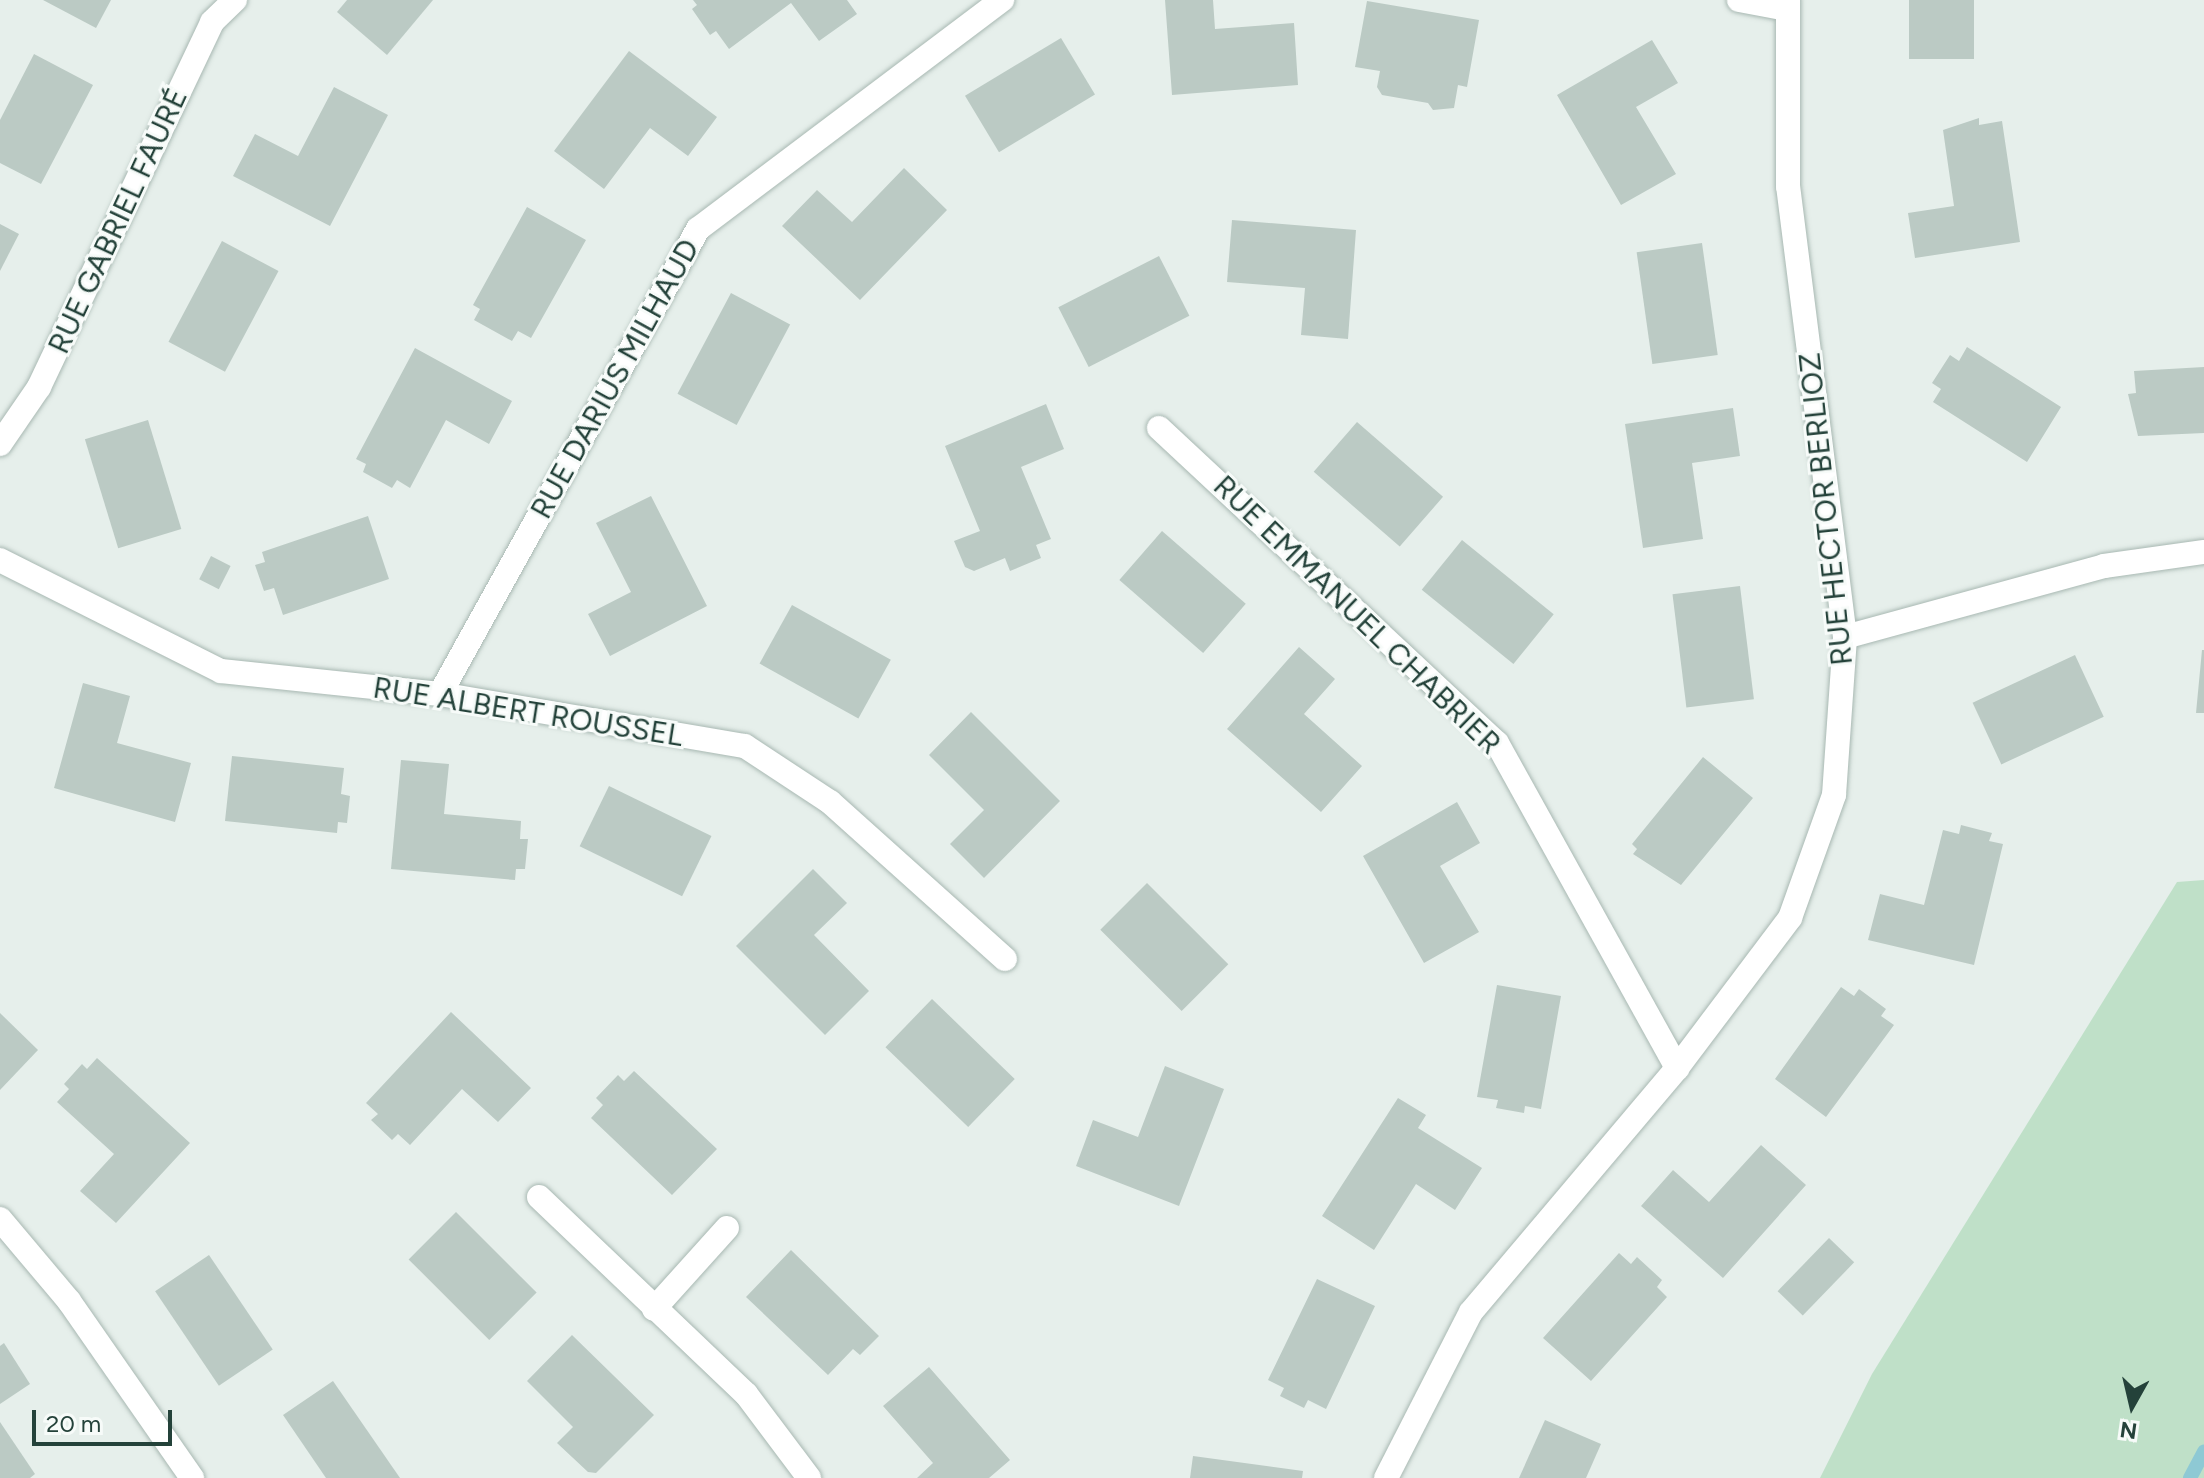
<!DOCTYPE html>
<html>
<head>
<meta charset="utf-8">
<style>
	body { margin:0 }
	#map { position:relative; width:2204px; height:1478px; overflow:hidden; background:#e6efeb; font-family:Figtree,sans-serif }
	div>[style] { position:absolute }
	.green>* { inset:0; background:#bfe0c8 }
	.stream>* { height:14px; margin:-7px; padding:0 7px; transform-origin:7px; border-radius:7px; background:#8ec9d4 }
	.building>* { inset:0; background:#bbcac4; transform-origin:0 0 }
	.roads { filter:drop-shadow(0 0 2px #a8b8b2) drop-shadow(0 0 2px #a8b8b2) }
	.street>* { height:24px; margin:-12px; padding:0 12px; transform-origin:12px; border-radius:12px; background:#fff }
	span { translate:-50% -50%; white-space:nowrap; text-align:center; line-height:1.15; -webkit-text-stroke:6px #f7fbf9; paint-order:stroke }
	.street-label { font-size:30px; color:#24423a }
	.north { position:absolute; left:2092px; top:1366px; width:80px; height:80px; -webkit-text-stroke:6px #f7fbf9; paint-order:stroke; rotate:188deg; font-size:22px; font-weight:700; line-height:32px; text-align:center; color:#24423a }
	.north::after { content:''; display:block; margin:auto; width:28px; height:36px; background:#24423a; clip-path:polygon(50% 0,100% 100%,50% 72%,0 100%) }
	.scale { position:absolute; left:32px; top:1410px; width:140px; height:36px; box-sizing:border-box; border:4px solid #24423a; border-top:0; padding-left:10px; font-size:24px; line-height:28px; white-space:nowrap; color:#24423a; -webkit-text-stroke:6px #f7fbf9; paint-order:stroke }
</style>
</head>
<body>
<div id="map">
	<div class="green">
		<i style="clip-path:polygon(2204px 880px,2204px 1478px,1820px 1478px,1872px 1374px,2177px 882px)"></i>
	</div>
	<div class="stream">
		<i style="left:2190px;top:1478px;width:30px;rotate:-62deg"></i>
	</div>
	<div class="building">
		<i style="clip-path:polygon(43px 0,111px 0,96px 28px)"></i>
		<i style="clip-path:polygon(347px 0,433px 0,387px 55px,337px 12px)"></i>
		<i style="clip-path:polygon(693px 0,847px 0,857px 14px,819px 41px,791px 3px,729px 49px,716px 31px,710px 35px,692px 9px,697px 5px)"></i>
		<i style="clip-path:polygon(1165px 0,1213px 0,1215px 29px,1294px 23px,1298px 85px,1172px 95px)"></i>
		<i style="left:1909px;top:0;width:65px;height:59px"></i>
		<i style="clip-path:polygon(1367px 1px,1479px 20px,1467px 87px,1458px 85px,1454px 108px,1433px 110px,1428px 103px,1382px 95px,1377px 87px,1380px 71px,1355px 67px)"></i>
		<i style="left:1061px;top:38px;width:66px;height:112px;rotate:59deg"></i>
		<i style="clip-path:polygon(1652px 40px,1678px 83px,1636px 107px,1676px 174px,1621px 205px,1557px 95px)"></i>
		<i style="clip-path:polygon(629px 51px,717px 117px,688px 156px,650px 128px,604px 189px,554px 151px)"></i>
		<i style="clip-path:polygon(34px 54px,93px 85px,41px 184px,0 163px,0 120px)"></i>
		<i style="clip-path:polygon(334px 87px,388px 115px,330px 226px,233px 176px,255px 134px,298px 156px)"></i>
		<i style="clip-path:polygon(1979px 118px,1979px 125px,2002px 121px,2020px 242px,1915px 258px,1908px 213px,1954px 206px,1943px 130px)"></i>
		<i style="clip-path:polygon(904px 168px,947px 210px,860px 300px,782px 226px,817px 190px,852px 222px)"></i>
		<i style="clip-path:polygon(527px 207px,586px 240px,531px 338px,518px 331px,512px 341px,474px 320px,480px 309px,473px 305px)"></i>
		<i style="clip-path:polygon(1232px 220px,1356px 230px,1348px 339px,1301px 335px,1305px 288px,1227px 282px)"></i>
		<i style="clip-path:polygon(0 224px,19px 234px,0 271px)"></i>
		<i style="left:222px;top:241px;width:64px;height:114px;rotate:28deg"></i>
		<i style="left:1702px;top:243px;width:113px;height:66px;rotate:82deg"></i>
		<i style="left:1159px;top:256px;width:67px;height:113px;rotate:63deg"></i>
		<i style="left:731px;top:293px;width:67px;height:114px;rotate:28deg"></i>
		<i style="clip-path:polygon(1967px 347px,2061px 407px,2027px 462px,1933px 402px,1941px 389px,1932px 383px,1950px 355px,1959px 361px)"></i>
		<i style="clip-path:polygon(415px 348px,512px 401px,489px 444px,446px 420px,410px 488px,397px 480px,392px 488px,363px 472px,366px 464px,356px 459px)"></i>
		<i style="clip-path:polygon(2204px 367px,2204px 433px,2138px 436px,2128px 394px,2136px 393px,2134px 371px)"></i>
		<i style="clip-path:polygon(1046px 404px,1064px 449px,1021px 467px,1051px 539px,1036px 545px,1041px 558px,1010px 571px,1005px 558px,974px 571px,965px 567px,954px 541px,980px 531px,945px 446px)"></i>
		<i style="clip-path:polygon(1733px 408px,1740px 456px,1692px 463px,1703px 539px,1643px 548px,1625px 424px)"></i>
		<i style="left:148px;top:420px;width:114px;height:66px;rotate:73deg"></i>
		<i style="left:1357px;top:422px;width:114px;height:66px;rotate:41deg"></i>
		<i style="clip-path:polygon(651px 496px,707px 606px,610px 656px,588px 614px,631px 592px,596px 523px)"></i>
		<i style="clip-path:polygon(368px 516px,389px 579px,283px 615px,274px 588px,264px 591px,255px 565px,265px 562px,262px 552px)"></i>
		<i style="left:1162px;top:531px;width:111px;height:65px;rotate:41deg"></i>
		<i style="left:1462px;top:540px;width:118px;height:64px;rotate:39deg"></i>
		<i style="left:211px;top:556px;width:22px;height:26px;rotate:27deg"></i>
		<i style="left:1740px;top:586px;width:114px;height:68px;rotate:83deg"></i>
		<i style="left:792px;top:605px;width:113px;height:67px;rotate:29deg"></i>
		<i style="clip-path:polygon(1299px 647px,1335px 679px,1304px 714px,1362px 766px,1321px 812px,1227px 729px)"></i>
		<i style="clip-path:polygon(2202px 650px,2204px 650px,2204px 713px,2196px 713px)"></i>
		<i style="left:2075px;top:655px;width:68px;height:113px;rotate:65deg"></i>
		<i style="clip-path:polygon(83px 683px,130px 696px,117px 743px,191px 763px,175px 822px,54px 788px)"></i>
		<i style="clip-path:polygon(971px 712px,1060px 801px,984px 878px,950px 844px,984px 810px,929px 755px)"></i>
		<i style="clip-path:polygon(232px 756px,344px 768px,341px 794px,350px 796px,347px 823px,338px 822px,337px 833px,225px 821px)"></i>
		<i style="clip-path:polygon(1703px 757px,1753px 798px,1681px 885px,1633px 854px,1637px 849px,1632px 844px)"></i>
		<i style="clip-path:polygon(401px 760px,449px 764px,444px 814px,521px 821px,520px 839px,528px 839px,525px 869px,516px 869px,515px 880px,391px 869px)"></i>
		<i style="left:609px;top:786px;width:114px;height:67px;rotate:26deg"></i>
		<i style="clip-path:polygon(1457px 802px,1480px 843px,1440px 866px,1479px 932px,1424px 963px,1363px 856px)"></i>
		<i style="clip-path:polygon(1961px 825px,1992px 833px,1989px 841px,2003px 844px,1974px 965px,1868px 940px,1880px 894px,1924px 905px,1943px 830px,1959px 834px)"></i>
		<i style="clip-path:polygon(813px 869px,847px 903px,814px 935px,869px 991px,825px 1035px,736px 946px)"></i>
		<i style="left:1147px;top:883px;width:115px;height:66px;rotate:45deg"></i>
		<i style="clip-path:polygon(1497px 985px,1561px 996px,1541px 1109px,1525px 1106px,1524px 1113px,1496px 1108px,1498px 1100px,1477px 1097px)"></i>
		<i style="clip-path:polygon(1841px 987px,1854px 996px,1859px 989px,1886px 1009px,1881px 1016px,1894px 1025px,1826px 1117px,1775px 1079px)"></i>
		<i style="left:932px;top:999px;width:115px;height:67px;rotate:44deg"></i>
		<i style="clip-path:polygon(451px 1012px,531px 1088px,498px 1122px,462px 1089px,410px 1145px,398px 1134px,392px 1140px,371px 1120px,378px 1114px,366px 1103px)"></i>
		<i style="clip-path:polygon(0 1013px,38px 1050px,0 1090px)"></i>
		<i style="clip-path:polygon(97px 1058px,190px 1143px,116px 1223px,80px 1191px,114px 1154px,57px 1102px,69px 1089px,64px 1084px,82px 1064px,87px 1069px)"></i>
		<i style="clip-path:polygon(1165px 1066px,1224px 1089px,1179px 1206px,1076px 1166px,1093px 1120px,1138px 1137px)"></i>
		<i style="clip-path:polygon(634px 1071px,717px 1149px,672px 1195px,591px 1118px,603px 1105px,596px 1098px,618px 1075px,624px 1081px)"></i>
		<i style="clip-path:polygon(1398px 1098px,1426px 1115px,1418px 1128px,1482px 1168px,1455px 1210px,1416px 1184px,1374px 1250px,1322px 1216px)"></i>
		<i style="clip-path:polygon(1761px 1145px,1806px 1185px,1723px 1278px,1641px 1206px,1673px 1170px,1709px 1202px)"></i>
		<i style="left:456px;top:1212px;width:114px;height:67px;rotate:45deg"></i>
		<i style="left:1829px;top:1238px;width:35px;height:74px;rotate:44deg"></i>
		<i style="clip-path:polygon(791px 1250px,879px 1336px,860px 1355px,853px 1349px,828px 1375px,746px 1297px)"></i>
		<i style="clip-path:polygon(1619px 1253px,1631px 1264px,1637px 1257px,1662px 1280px,1657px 1287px,1667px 1297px,1591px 1381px,1543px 1338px)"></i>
		<i style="left:209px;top:1255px;width:114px;height:65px;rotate:56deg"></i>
		<i style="clip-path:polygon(1317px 1279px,1375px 1306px,1326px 1409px,1308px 1400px,1304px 1408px,1280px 1396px,1284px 1388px,1268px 1380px)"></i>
		<i style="clip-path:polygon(572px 1335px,654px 1415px,596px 1473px,588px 1472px,557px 1443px,573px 1427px,527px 1381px)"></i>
		<i style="clip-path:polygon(4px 1343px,30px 1384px,0 1404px,0 1346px)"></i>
		<i style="clip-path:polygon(929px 1367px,1010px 1460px,989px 1478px,917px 1478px,933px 1463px,883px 1406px)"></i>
		<i style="clip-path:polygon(333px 1381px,400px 1478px,326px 1478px,283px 1415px)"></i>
		<i style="clip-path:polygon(1545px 1420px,1601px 1444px,1586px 1478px,1519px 1478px)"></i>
		<i style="clip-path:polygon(0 1422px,35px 1474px,30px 1478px,0 1478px)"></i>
		<i style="clip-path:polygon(1193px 1456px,1303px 1471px,1302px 1478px,1190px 1478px)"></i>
	</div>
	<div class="roads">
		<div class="street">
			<i style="left:1739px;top:0;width:49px;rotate:10.6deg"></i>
			<i style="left:1159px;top:428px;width:462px;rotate:43deg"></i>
			<i style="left:1497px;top:743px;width:372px;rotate:61deg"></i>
			<i style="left:0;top:444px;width:69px;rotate:-55.6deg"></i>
			<i style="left:39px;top:387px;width:404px;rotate:-64.6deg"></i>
			<i style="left:212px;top:22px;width:32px;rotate:-44deg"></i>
			<i style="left:0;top:560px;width:247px;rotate:26.7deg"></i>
			<i style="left:221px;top:671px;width:220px;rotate:6deg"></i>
			<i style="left:440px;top:694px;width:309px;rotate:9.7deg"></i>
			<i style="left:745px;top:746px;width:102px;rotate:33.4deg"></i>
			<i style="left:830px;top:802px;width:235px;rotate:41.9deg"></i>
			<i style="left:1845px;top:637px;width:269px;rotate:-15.3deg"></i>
			<i style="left:2104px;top:566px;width:101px;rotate:-8deg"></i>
			<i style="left:440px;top:694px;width:532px;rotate:-60.98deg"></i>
			<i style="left:698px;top:229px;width:381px;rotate:-37deg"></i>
			<i style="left:539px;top:1197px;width:286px;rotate:43.6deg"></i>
			<i style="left:746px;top:1394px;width:105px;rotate:53.1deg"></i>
			<i style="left:0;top:1219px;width:107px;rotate:49.9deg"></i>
			<i style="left:69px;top:1301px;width:216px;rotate:55.2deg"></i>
			<i style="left:654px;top:1309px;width:109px;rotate:-48deg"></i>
			<i style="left:1386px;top:1478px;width:186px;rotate:-62.9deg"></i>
			<i style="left:1471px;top:1312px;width:319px;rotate:-49.8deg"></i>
			<i style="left:1677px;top:1068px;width:188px;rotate:-53deg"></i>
			<i style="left:1790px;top:918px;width:131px;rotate:-70.3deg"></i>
			<i style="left:1834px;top:795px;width:158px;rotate:-86deg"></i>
			<i style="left:1845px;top:637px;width:454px;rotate:-97.2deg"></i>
			<i style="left:1788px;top:187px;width:187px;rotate:-90deg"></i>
		</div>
	</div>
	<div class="street-label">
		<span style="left:118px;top:221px;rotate:-65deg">RUE GABRIEL FAURÉ</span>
		<span style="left:615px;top:379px;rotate:-61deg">RUE DARIUS MILHAUD</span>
		<span style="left:1826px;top:509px;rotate:-96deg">RUE HECTOR BERLIOZ</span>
		<span style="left:1357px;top:615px;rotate:44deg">RUE EMMANUEL CHABRIER</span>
		<span style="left:528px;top:712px;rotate:9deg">RUE ALBERT ROUSSEL</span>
	</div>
	<div class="north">N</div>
	<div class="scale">20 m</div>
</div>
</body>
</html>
